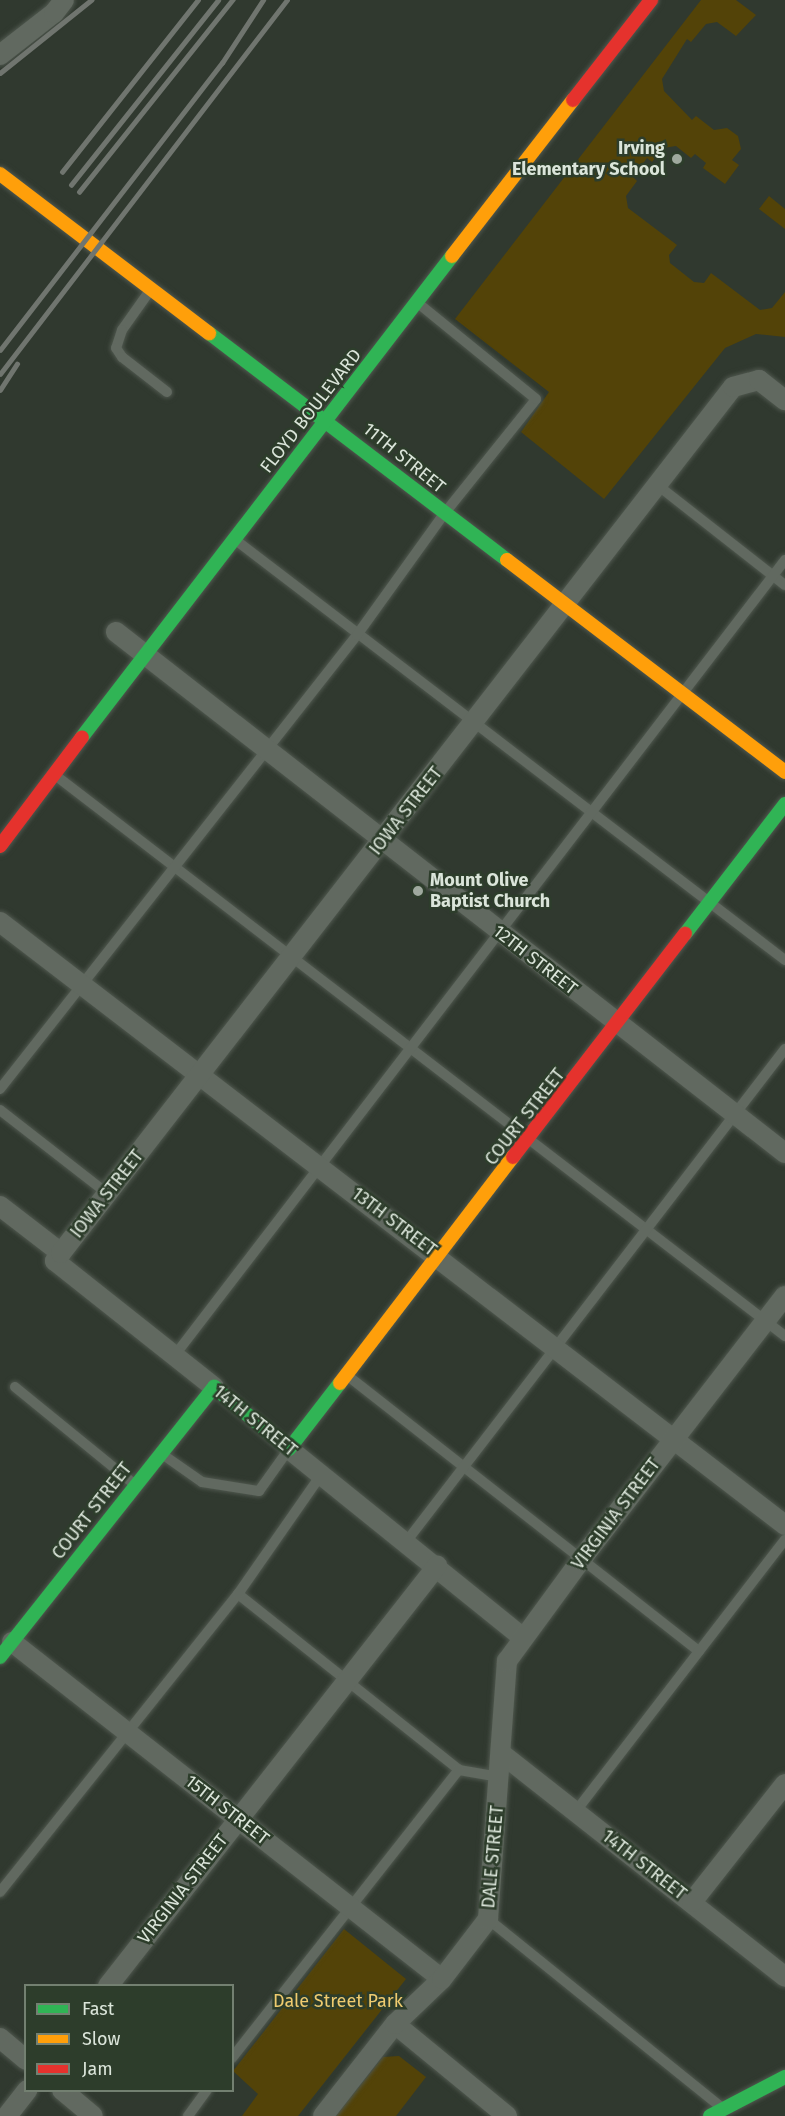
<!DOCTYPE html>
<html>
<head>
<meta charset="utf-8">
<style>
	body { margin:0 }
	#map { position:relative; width:785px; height:2116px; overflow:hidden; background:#30392f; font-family:"Fira Sans",sans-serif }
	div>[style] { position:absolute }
	.green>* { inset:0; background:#534308 }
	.roads { filter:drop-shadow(0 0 2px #4f574e) drop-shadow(0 0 2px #4f574e) }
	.lane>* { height:10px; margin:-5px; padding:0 5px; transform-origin:5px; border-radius:5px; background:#616960 }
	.street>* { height:20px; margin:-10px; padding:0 10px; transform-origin:10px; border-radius:10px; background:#616960 }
	.fast>* { height:14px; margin:-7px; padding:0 7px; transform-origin:7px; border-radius:7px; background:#30b455 }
	.slow>* { height:14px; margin:-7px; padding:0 7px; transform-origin:7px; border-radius:7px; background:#ff9f0a }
	.jam>* { height:14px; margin:-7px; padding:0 7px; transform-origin:7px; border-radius:7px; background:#e5322d }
	.rail>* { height:4.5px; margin:-2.25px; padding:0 2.25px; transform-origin:2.25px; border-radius:2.25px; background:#70756f }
	.dots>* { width:16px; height:16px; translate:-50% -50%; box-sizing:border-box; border:3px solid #2d3d2b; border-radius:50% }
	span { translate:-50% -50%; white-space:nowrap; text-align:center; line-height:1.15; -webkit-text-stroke:5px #2d3d2b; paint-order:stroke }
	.poi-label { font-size:18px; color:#dbe5da; font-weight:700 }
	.right { translate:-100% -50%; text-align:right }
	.left { translate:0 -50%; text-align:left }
	.street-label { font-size:18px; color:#dbe5da }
	.park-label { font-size:18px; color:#efcb6f }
	.legend { position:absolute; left:24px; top:1984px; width:210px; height:108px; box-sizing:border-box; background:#2d3d2b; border:2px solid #738071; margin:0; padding:8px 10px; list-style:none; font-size:18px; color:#dbe5da }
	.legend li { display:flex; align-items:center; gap:12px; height:30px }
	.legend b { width:30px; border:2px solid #738071 }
</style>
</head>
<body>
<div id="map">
	<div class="green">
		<i style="clip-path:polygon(701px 0,736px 0,756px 15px,736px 36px,717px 22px,706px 24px,691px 42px,687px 39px,662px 79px,664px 91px,692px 120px,696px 116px,714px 130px,727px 128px,738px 136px,741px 149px,732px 160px,739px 165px,725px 184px,703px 168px,706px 163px,695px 154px,691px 158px,676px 146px,663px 148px,652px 162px,647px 158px,633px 177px,637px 181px,626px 196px,628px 208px,677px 245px,669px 255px,670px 263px,694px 282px,704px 283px,711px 273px,760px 310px,772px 308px,785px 292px,785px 337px,756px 334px,725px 348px,604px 499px,521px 432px,549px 392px,455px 319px)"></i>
		<i style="clip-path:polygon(769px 196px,785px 209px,785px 229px,759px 209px)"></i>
		<i style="clip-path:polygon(344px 1929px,406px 1979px,298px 2116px,242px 2116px,258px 2094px,233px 2071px)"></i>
		<i style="clip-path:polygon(399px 2056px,426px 2077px,396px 2116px,336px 2116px,383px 2057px)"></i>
	</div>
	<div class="roads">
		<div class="lane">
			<i style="left:151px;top:289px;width:50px;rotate:125.3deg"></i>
			<i style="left:122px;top:330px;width:19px;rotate:108deg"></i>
			<i style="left:116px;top:348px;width:11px;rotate:56deg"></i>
			<i style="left:122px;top:357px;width:57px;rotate:37.9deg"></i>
			<i style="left:656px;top:484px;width:164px;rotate:38.1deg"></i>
			<i style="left:233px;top:538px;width:695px;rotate:37.4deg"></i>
			<i style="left:55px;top:775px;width:921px;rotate:37.54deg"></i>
			<i style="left:0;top:1089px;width:578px;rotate:-51.82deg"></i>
			<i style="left:357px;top:635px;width:149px;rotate:-54.3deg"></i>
			<i style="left:444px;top:514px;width:147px;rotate:-51.3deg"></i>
			<i style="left:536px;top:399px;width:152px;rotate:-140.9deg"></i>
			<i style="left:0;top:1110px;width:137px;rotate:37.9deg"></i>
			<i style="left:175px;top:1355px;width:1002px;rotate:-52.5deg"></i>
			<i style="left:348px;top:1376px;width:446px;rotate:38.1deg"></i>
			<i style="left:15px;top:1387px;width:155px;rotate:39.2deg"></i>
			<i style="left:162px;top:1454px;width:49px;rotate:35deg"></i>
			<i style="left:202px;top:1482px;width:58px;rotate:9deg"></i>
			<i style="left:259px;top:1491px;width:52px;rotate:-54.5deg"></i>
			<i style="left:406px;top:1542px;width:622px;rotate:-52.45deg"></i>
			<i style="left:238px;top:1594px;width:283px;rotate:38.5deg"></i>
			<i style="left:459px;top:1770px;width:41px;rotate:9.9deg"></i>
			<i style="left:576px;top:1811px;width:342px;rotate:-52.4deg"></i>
			<i style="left:0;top:1892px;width:381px;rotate:-51.4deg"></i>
			<i style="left:238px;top:1594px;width:145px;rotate:-55.1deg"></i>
			<i style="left:488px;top:1919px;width:299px;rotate:38.9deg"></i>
			<i style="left:232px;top:2058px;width:367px;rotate:-51.8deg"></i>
			<i style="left:188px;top:2116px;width:32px;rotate:-54deg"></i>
		</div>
		<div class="street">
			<i style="left:0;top:55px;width:68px;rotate:-37.9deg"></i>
			<i style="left:54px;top:13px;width:16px;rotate:-52deg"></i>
			<i style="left:116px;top:632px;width:848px;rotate:37.91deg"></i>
			<i style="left:0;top:922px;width:990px;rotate:37.53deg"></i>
			<i style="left:0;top:1206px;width:77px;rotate:37.6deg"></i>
			<i style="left:61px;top:1253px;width:10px;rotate:127deg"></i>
			<i style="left:55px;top:1261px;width:203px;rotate:38.4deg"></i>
			<i style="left:61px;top:1253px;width:1096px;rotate:-52.19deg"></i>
			<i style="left:733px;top:387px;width:27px;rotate:-15deg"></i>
			<i style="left:759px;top:380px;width:33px;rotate:38deg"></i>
			<i style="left:289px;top:1449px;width:299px;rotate:38.9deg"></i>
			<i style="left:12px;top:1642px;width:546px;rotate:38.09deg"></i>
			<i style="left:502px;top:1754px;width:360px;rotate:38.2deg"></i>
			<i style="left:692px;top:1902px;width:150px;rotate:-51.8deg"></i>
			<i style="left:108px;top:1986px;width:534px;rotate:-51.93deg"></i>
			<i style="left:395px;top:2024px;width:145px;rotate:39.4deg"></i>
			<i style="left:0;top:2038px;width:34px;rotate:40deg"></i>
			<i style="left:62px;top:2090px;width:40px;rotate:40deg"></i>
			<i style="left:7px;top:2116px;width:33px;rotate:-52deg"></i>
			<i style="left:323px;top:2116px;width:117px;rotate:-52deg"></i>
			<i style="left:395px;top:2024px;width:65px;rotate:-43.8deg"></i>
			<i style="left:442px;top:1979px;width:76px;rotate:-52.5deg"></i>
			<i style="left:488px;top:1919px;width:259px;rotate:-85.8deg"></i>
			<i style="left:507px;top:1661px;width:129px;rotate:-53.8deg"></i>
			<i style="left:583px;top:1557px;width:330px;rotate:-52.3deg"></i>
		</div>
		<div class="fast">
			<i style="left:209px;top:333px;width:375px;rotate:37.3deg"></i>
			<i style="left:82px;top:737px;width:607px;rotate:-52.43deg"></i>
			<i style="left:685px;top:934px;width:164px;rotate:-52.4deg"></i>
			<i style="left:0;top:1657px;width:345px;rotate:-51.6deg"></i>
			<i style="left:214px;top:1387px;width:97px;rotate:39.6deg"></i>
			<i style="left:289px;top:1449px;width:83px;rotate:-52.3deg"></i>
			<i style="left:710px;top:2116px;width:85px;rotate:-27.5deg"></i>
		</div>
		<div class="slow">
			<i style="left:0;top:174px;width:263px;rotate:37.3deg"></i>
			<i style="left:452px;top:256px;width:197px;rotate:-52.2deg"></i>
			<i style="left:507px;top:560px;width:350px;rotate:37.3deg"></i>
			<i style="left:340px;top:1383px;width:285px;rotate:-52.6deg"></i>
		</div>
		<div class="jam">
			<i style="left:573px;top:100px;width:127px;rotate:-52deg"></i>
			<i style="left:0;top:846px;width:136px;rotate:-53deg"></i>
			<i style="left:513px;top:1157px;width:282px;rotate:-52.4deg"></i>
		</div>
	</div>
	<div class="rail">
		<i style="left:0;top:73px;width:117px;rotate:-38.7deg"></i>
		<i style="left:62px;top:172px;width:219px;rotate:-51.7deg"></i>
		<i style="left:71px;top:185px;width:236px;rotate:-51.5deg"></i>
		<i style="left:79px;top:192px;width:246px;rotate:-51.4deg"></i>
		<i style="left:0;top:350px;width:363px;rotate:-52.3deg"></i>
		<i style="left:222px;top:63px;width:75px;rotate:-56.9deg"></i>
		<i style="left:0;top:374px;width:471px;rotate:-52.5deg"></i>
		<i style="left:0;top:390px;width:31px;rotate:-57deg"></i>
	</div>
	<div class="dots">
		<i style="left:677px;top:159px;background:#9fa99e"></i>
		<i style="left:418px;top:891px;background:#9fa99e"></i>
	</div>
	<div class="poi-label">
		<span class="right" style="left:665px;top:159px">Irving<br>Elementary School</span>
		<span class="left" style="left:430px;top:891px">Mount Olive<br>Baptist Church</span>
	</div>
	<div class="street-label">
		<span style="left:311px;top:411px;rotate:-52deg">FLOYD BOULEVARD</span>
		<span style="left:404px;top:458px;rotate:39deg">11TH STREET</span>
		<span style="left:406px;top:811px;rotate:-52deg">IOWA STREET</span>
		<span style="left:535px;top:960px;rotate:38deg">12TH STREET</span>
		<span style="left:525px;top:1117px;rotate:-52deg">COURT STREET</span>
		<span style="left:107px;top:1194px;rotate:-52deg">IOWA STREET</span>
		<span style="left:394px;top:1222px;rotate:37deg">13TH STREET</span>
		<span style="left:255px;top:1421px;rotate:39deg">14TH STREET</span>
		<span style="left:92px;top:1511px;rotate:-52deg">COURT STREET</span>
		<span style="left:616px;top:1514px;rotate:-53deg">VIRGINIA STREET</span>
		<span style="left:227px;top:1810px;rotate:38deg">15TH STREET</span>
		<span style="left:493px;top:1857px;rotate:-85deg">DALE STREET</span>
		<span style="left:644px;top:1865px;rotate:38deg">14TH STREET</span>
		<span style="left:183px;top:1889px;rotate:-52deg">VIRGINIA STREET</span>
	</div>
	<div class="park-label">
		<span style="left:338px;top:2001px">Dale Street Park</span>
	</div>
	<ul class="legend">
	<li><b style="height:8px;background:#30b455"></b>Fast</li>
	<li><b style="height:8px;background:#ff9f0a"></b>Slow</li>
	<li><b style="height:8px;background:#e5322d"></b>Jam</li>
	</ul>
</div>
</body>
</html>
